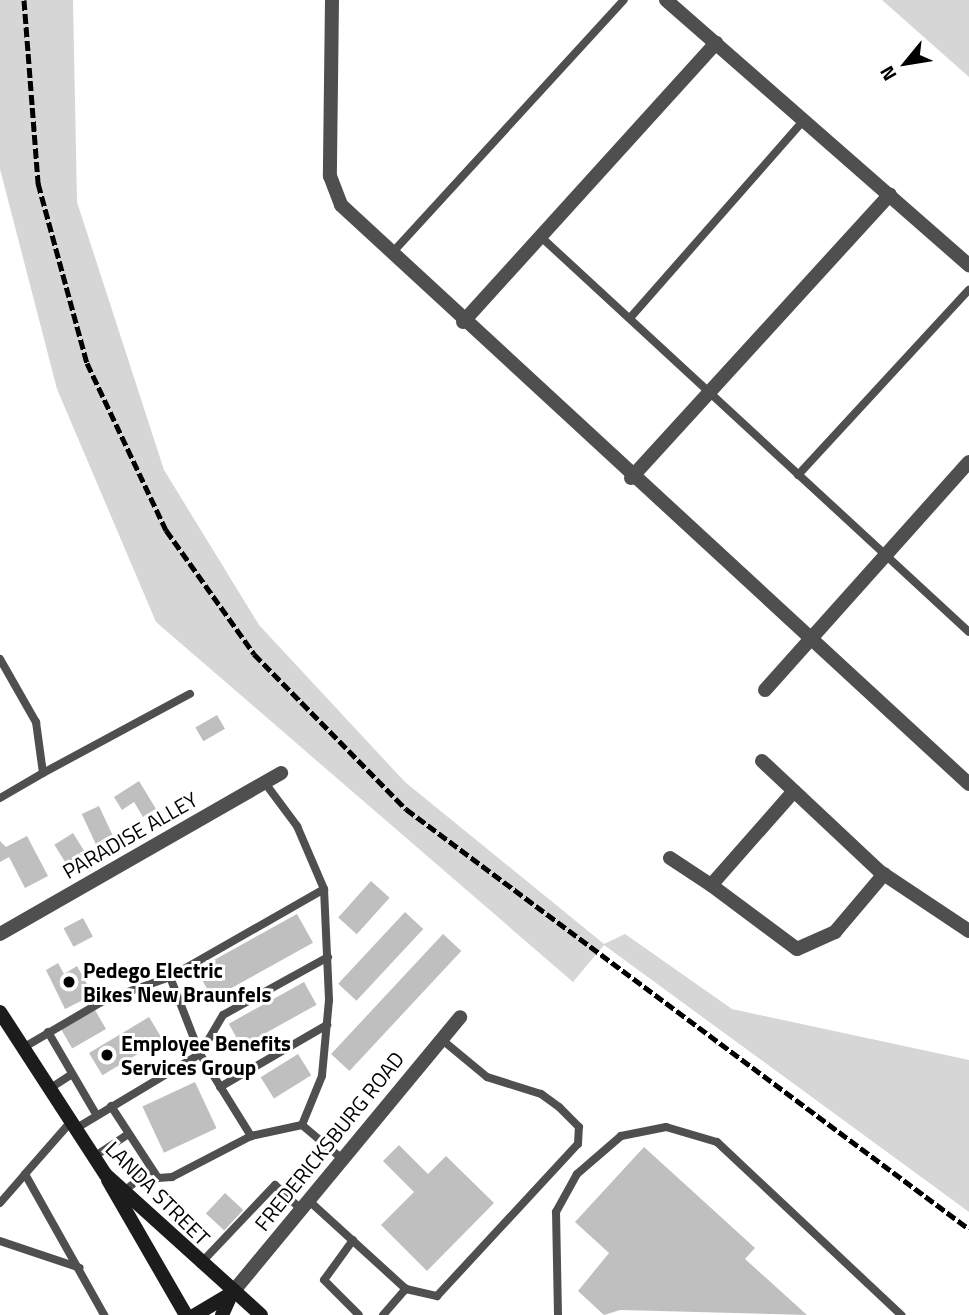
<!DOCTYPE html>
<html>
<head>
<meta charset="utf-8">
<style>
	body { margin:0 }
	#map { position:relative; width:969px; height:1315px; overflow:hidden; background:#fff; font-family:"Titillium Web",sans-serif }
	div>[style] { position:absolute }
	.green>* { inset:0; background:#d6d6d6 }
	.building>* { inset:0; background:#bfbfbf; transform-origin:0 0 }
	.lane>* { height:8px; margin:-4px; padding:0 4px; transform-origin:4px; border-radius:4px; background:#4f4f4f }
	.street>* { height:14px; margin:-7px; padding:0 7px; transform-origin:7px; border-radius:7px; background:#4f4f4f }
	.secondary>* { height:14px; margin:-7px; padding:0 7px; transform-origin:7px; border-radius:7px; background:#1c1c1c }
	.rail>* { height:5px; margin-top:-2.5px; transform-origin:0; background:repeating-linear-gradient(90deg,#000 0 10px,transparent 0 13.5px) }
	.dots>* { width:19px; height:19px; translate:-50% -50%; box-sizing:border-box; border:4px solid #fff; border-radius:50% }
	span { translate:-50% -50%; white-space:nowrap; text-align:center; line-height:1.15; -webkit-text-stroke:6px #fff; paint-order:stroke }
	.street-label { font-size:21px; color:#000 }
	.poi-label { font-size:21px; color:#000; font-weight:700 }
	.left { translate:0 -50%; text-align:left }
	.north { position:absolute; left:871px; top:28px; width:70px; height:70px; -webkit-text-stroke:5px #fff; paint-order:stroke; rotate:240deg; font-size:19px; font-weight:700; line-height:28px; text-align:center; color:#000 }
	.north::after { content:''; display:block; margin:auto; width:24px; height:32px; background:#000; clip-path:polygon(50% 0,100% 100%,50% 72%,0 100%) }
</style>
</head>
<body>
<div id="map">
	<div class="green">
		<i style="clip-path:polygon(0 0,73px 0,77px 202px,164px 470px,259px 625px,405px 782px,604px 944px,625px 934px,732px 1009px,969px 1060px,969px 1212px,604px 945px,573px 982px,156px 622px,57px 389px,0 169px)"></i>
		<i style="clip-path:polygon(882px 0,969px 0,969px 77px)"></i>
	</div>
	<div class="building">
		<i style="left:217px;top:715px;width:16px;height:25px;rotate:60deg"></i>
		<i style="clip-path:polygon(139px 781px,156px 809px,143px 817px,134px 802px,122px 810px,114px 797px)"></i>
		<i style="left:99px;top:806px;width:33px;height:19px;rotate:65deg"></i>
		<i style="left:73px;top:833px;width:26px;height:22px;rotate:58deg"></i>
		<i style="clip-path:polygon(27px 836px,48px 876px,25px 888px,9px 857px,0 862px,0 841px,6px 847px)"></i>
		<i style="left:371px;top:881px;width:25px;height:49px;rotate:42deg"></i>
		<i style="left:405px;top:912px;width:25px;height:98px;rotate:43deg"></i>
		<i style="left:297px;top:914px;width:33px;height:115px;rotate:61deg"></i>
		<i style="left:83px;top:918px;width:21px;height:22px;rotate:62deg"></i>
		<i style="left:443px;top:934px;width:25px;height:164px;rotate:43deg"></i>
		<i style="clip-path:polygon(58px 963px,64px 974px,77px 966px,93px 995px,65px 1009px,46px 970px)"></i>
		<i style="left:304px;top:982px;width:26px;height:86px;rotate:61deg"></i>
		<i style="left:95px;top:1010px;width:22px;height:39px;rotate:60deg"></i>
		<i style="left:149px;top:1017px;width:26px;height:70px;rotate:59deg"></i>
		<i style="left:298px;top:1054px;width:25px;height:44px;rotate:58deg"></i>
		<i style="left:195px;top:1082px;width:51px;height:58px;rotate:65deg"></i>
		<i style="clip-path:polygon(399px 1145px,428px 1174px,446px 1156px,494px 1203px,427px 1271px,381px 1225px,414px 1192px,383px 1161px)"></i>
		<i style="clip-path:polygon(644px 1147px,755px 1248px,745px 1259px,807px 1315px,620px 1310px,604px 1315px,578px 1291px,609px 1253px,575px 1222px)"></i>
		<i style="left:225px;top:1193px;width:25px;height:28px;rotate:43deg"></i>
	</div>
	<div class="lane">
		<i style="left:541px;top:237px;width:582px;rotate:42.7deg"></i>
		<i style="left:392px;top:253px;width:343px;rotate:-47.5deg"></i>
		<i style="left:630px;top:318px;width:264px;rotate:-48.7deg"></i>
		<i style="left:798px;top:475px;width:252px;rotate:-47.3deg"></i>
		<i style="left:0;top:659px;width:73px;rotate:60.3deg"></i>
		<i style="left:36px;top:722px;width:51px;rotate:82.2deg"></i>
		<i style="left:43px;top:773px;width:50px;rotate:149.8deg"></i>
		<i style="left:43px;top:773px;width:167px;rotate:-28.3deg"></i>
		<i style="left:265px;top:783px;width:54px;rotate:53.3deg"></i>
		<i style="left:297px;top:826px;width:69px;rotate:66.8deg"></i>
		<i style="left:324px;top:889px;width:111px;rotate:87.4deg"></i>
		<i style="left:329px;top:1000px;width:76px;rotate:95.3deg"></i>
		<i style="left:322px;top:1076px;width:53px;rotate:112.2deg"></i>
		<i style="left:170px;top:977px;width:83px;rotate:68.7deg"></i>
		<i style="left:48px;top:1032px;width:95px;rotate:59.7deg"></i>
		<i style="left:21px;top:1049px;width:97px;rotate:-30.3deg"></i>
		<i style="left:105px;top:1000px;width:69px;rotate:-19.5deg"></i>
		<i style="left:170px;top:977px;width:177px;rotate:-29.7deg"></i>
		<i style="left:200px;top:1054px;width:45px;rotate:-59.5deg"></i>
		<i style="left:223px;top:1015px;width:120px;rotate:-28.9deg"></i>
		<i style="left:220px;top:1087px;width:124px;rotate:-30.1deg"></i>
		<i style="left:49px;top:1089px;width:27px;rotate:-33deg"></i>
		<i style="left:111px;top:1106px;width:86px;rotate:56.9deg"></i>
		<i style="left:158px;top:1178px;width:14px;rotate:-4deg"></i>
		<i style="left:172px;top:1177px;width:89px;rotate:-27.4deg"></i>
		<i style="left:251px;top:1136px;width:52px;rotate:-12.2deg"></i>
		<i style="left:302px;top:1125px;width:50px;rotate:40.1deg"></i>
		<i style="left:68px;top:1125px;width:65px;rotate:131.3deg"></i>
		<i style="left:25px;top:1174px;width:162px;rotate:60.7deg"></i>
		<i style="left:75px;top:1129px;width:146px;rotate:-31deg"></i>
		<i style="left:200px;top:1054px;width:97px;rotate:58.1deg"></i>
		<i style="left:92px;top:1158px;width:42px;rotate:-33.3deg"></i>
		<i style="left:123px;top:1192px;width:35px;rotate:-39deg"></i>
		<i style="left:307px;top:1199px;width:134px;rotate:42.3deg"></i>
		<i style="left:406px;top:1289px;width:32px;rotate:13deg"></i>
		<i style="left:437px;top:1296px;width:207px;rotate:-47.2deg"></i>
		<i style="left:578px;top:1144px;width:17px;rotate:-87deg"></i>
		<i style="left:579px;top:1127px;width:28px;rotate:-135deg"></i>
		<i style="left:559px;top:1107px;width:22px;rotate:-144deg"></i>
		<i style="left:541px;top:1094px;width:57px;rotate:-162.5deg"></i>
		<i style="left:487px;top:1077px;width:60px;rotate:-140.4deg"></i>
		<i style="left:0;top:1203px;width:38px;rotate:-49deg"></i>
		<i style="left:353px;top:1240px;width:49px;rotate:125.9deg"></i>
		<i style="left:324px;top:1280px;width:49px;rotate:45deg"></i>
		<i style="left:0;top:1241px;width:84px;rotate:18.6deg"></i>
		<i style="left:200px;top:1264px;width:109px;rotate:-46.5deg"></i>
		<i style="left:275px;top:1185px;width:34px;rotate:43deg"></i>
		<i style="left:383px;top:1315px;width:35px;rotate:-49deg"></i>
		<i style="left:558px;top:1315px;width:103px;rotate:-91.1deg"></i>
		<i style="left:556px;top:1212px;width:43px;rotate:-61.1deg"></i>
		<i style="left:577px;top:1174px;width:58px;rotate:-40.8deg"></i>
		<i style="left:621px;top:1136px;width:46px;rotate:-11.3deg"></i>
		<i style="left:666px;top:1127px;width:53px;rotate:16.4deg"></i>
		<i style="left:717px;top:1142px;width:253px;rotate:43.2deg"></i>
	</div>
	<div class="street">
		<i style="left:332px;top:0;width:176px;rotate:90.7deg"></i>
		<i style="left:330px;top:176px;width:31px;rotate:69deg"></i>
		<i style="left:341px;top:205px;width:854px;rotate:42.68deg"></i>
		<i style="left:666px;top:0;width:403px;rotate:41.2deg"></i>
		<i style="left:463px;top:322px;width:377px;rotate:-47.8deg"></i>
		<i style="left:631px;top:478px;width:384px;rotate:-47.6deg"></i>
		<i style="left:765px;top:690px;width:306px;rotate:-48.2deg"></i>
		<i style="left:762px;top:761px;width:161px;rotate:43.2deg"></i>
		<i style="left:879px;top:871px;width:108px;rotate:33.7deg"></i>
		<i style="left:794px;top:791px;width:125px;rotate:131.4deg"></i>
		<i style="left:711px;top:885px;width:107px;rotate:36.7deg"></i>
		<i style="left:797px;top:949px;width:42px;rotate:-24.1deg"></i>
		<i style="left:835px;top:932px;width:76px;rotate:-49.8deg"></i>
		<i style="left:670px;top:858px;width:49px;rotate:33.4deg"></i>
		<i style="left:0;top:934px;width:324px;rotate:-29.8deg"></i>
		<i style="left:232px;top:1293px;width:358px;rotate:-50.4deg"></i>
	</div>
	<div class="secondary">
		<i style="left:0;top:1012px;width:194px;rotate:57deg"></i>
		<i style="left:106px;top:1175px;width:209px;rotate:42.1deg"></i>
		<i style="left:108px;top:1180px;width:156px;rotate:60deg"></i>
		<i style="left:195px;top:1315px;width:43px;rotate:-30.7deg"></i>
		<i style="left:222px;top:1315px;width:24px;rotate:-66deg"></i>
	</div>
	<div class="rail">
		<i style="left:24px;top:0;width:184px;rotate:85.6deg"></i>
		<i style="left:38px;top:183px;width:187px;rotate:74.8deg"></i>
		<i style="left:87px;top:363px;width:185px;rotate:64.7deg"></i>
		<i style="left:166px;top:530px;width:152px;rotate:54.6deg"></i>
		<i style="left:254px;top:654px;width:217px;rotate:45.6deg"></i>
		<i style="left:406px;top:809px;width:702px;rotate:36.72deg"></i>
	</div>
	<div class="dots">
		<i style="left:69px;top:982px;background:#000"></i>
		<i style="left:107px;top:1055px;background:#000"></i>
	</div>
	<div class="street-label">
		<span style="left:130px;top:835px;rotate:-30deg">PARADISE ALLEY</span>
		<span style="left:329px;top:1141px;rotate:-51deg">FREDERICKSBURG ROAD</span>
		<span style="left:158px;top:1193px;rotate:45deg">LANDA STREET</span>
	</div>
	<div class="poi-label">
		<span class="left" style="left:83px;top:982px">Pedego Electric<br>Bikes New Braunfels</span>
		<span class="left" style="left:121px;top:1055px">Employee Benefits<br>Services Group</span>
	</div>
	<div class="north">N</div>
</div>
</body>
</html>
